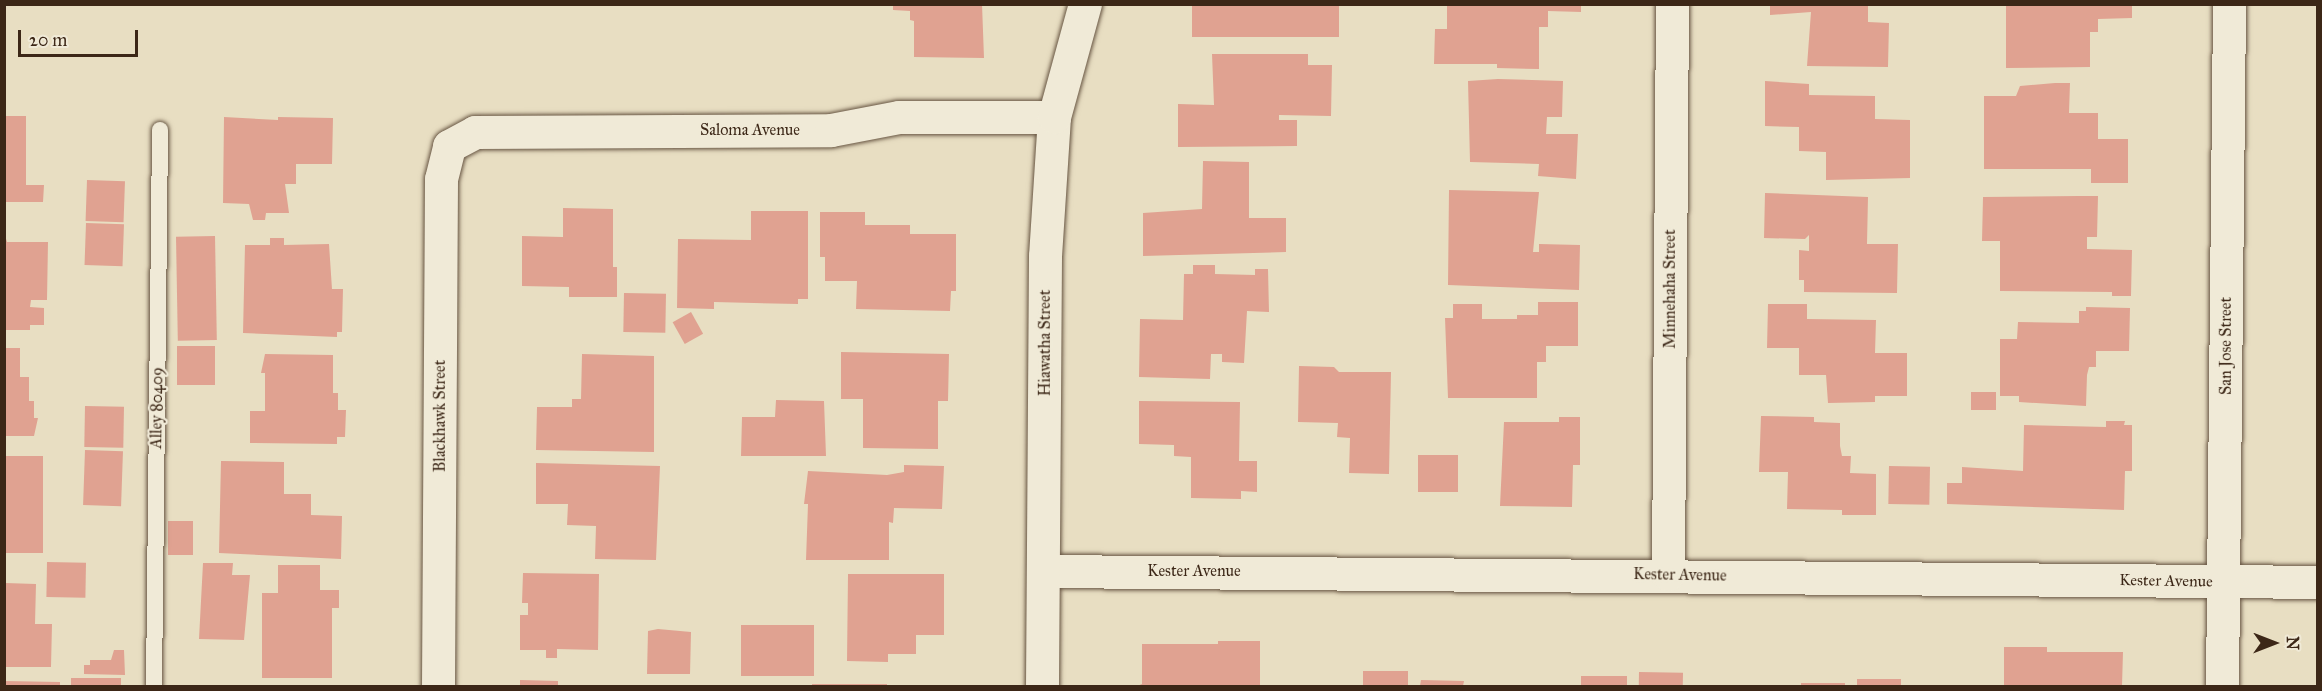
<!DOCTYPE html>
<html>
<head>
<meta charset="utf-8">
<style>
	body { margin:0 }
	#map { position:relative; width:2322px; height:691px; overflow:hidden; background:#e8dec2; font-family:"IM FELL Great Primer",serif }
	div>[style] { position:absolute }
	.building>* { inset:0; background:#e0a291; transform-origin:0 0 }
	.roads { filter:drop-shadow(0 0 2px #675542) drop-shadow(0 0 2px #675542) }
	.service>* { height:16px; margin:-8px; padding:0 8px; transform-origin:8px; border-radius:8px; background:#f0ead7 }
	.minor>* { height:33px; margin:-16.5px; padding:0 16.5px; transform-origin:16.5px; border-radius:16.5px; background:#f0ead7 }
	.tertiary>* { height:33px; margin:-16.5px; padding:0 16.5px; transform-origin:16.5px; border-radius:16.5px; background:#f0ead7 }
	span { translate:-50% -50%; white-space:nowrap; text-align:center; line-height:1.15; -webkit-text-stroke:4.5px #f0ead7; paint-order:stroke }
	.street-label { font-size:16px; color:#3c2717 }
	.frame { position:absolute; inset:0; border:6px solid #3c2717; pointer-events:none }
	.north { position:absolute; left:2244px; top:613px; width:60px; height:60px; -webkit-text-stroke:4px #f0ead7; paint-order:stroke; rotate:90deg; font-size:16px; font-weight:700; line-height:24px; text-align:center; color:#3c2717 }
	.north::after { content:''; display:block; margin:auto; width:21px; height:27px; background:#3c2717; clip-path:polygon(50% 0,100% 100%,50% 72%,0 100%) }
	.scale { position:absolute; left:18px; top:30px; width:120px; height:27px; box-sizing:border-box; border:3px solid #3c2717; border-top:0; padding-left:8px; font-size:18px; line-height:21px; white-space:nowrap; color:#3c2717; -webkit-text-stroke:4px #f0ead7; paint-order:stroke }
</style>
</head>
<body>
<div id="map">
	<div class="building">
		<i style="clip-path:polygon(893px 4px,982px 4px,984px 58px,914px 57px,914px 21px,910px 20px,910px 11px,893px 10px)"></i>
		<i style="left:1192px;top:4px;width:147px;height:33px"></i>
		<i style="clip-path:polygon(1447px 4px,1581px 4px,1581px 12px,1548px 11px,1548px 27px,1539px 27px,1539px 69px,1497px 68px,1497px 64px,1434px 64px,1435px 29px,1447px 29px)"></i>
		<i style="clip-path:polygon(1770px 4px,1868px 4px,1868px 22px,1889px 23px,1888px 67px,1807px 66px,1811px 12px,1770px 15px)"></i>
		<i style="clip-path:polygon(2006px 4px,2132px 4px,2132px 18px,2098px 19px,2098px 32px,2090px 32px,2090px 67px,2006px 68px)"></i>
		<i style="clip-path:polygon(1212px 54px,1308px 54px,1308px 65px,1332px 65px,1331px 116px,1279px 115px,1279px 120px,1297px 120px,1297px 146px,1178px 147px,1178px 104px,1214px 105px)"></i>
		<i style="clip-path:polygon(1498px 79px,1563px 81px,1562px 117px,1547px 117px,1546px 134px,1578px 134px,1576px 179px,1538px 176px,1539px 164px,1470px 162px,1468px 81px)"></i>
		<i style="clip-path:polygon(1765px 81px,1809px 84px,1809px 95px,1875px 96px,1875px 119px,1910px 120px,1910px 178px,1826px 180px,1826px 152px,1799px 151px,1799px 127px,1765px 126px)"></i>
		<i style="clip-path:polygon(2055px 83px,2070px 83px,2069px 113px,2098px 113px,2098px 139px,2128px 139px,2128px 183px,2091px 183px,2091px 169px,1984px 169px,1984px 96px,2016px 96px,2020px 86px)"></i>
		<i style="clip-path:polygon(4px 116px,26px 116px,26px 185px,44px 185px,43px 202px,4px 202px)"></i>
		<i style="clip-path:polygon(224px 117px,278px 120px,278px 117px,333px 118px,332px 164px,296px 164px,296px 184px,285px 184px,289px 213px,266px 213px,265px 220px,253px 220px,249px 204px,223px 203px)"></i>
		<i style="clip-path:polygon(1203px 161px,1249px 162px,1249px 218px,1286px 218px,1286px 252px,1143px 256px,1143px 213px,1202px 209px)"></i>
		<i style="left:87px;top:180px;width:38px;height:41px;rotate:2deg"></i>
		<i style="clip-path:polygon(1449px 190px,1539px 192px,1533px 252px,1539px 252px,1539px 244px,1580px 245px,1579px 290px,1448px 285px)"></i>
		<i style="clip-path:polygon(1765px 193px,1868px 197px,1867px 244px,1898px 244px,1897px 293px,1804px 292px,1804px 280px,1799px 280px,1799px 250px,1809px 251px,1809px 235px,1805px 239px,1764px 238px)"></i>
		<i style="clip-path:polygon(2079px 196px,2098px 196px,2097px 237px,2087px 237px,2087px 249px,2132px 250px,2131px 296px,2112px 296px,2112px 292px,2000px 291px,2000px 241px,1982px 241px,1983px 197px)"></i>
		<i style="clip-path:polygon(563px 208px,613px 209px,613px 267px,617px 267px,617px 297px,569px 297px,569px 287px,522px 286px,522px 236px,563px 237px)"></i>
		<i style="clip-path:polygon(751px 211px,808px 211px,808px 299px,798px 299px,798px 304px,714px 302px,714px 309px,677px 308px,678px 239px,751px 240px)"></i>
		<i style="clip-path:polygon(820px 212px,865px 212px,865px 225px,910px 225px,910px 234px,956px 234px,956px 291px,951px 291px,950px 311px,856px 309px,857px 281px,825px 281px,825px 257px,820px 257px)"></i>
		<i style="left:86px;top:223px;width:38px;height:42px;rotate:2deg"></i>
		<i style="clip-path:polygon(4px 232px,7px 242px,48px 242px,47px 300px,31px 300px,30px 307px,44px 308px,44px 325px,30px 325px,30px 330px,4px 330px)"></i>
		<i style="left:215px;top:236px;width:104px;height:39px;rotate:89deg"></i>
		<i style="clip-path:polygon(270px 238px,284px 238px,284px 245px,329px 244px,332px 289px,343px 289px,342px 332px,337px 332px,337px 337px,243px 333px,245px 245px,270px 245px)"></i>
		<i style="clip-path:polygon(1193px 265px,1215px 265px,1215px 274px,1255px 275px,1255px 269px,1268px 269px,1269px 312px,1247px 311px,1244px 363px,1222px 362px,1222px 354px,1211px 354px,1210px 379px,1139px 377px,1140px 319px,1183px 320px,1184px 274px,1193px 274px)"></i>
		<i style="left:624px;top:293px;width:42px;height:39px;rotate:1deg"></i>
		<i style="clip-path:polygon(1538px 302px,1578px 302px,1578px 346px,1546px 346px,1546px 362px,1537px 362px,1537px 398px,1448px 398px,1445px 318px,1453px 318px,1453px 304px,1482px 304px,1482px 319px,1517px 319px,1517px 315px,1538px 315px)"></i>
		<i style="clip-path:polygon(1768px 304px,1807px 304px,1807px 319px,1876px 320px,1875px 353px,1907px 353px,1907px 396px,1875px 396px,1875px 402px,1828px 403px,1826px 375px,1799px 375px,1799px 348px,1767px 348px)"></i>
		<i style="clip-path:polygon(2086px 307px,2130px 308px,2129px 351px,2096px 351px,2096px 367px,2089px 367px,2087px 375px,2086px 406px,2019px 402px,2019px 396px,2000px 396px,2000px 339px,2017px 339px,2018px 322px,2079px 323px,2079px 311px,2086px 311px)"></i>
		<i style="left:691px;top:312px;width:25px;height:21px;rotate:61deg"></i>
		<i style="left:177px;top:346px;width:38px;height:39px"></i>
		<i style="clip-path:polygon(4px 348px,20px 348px,20px 377px,29px 377px,29px 401px,34px 401px,34px 418px,38px 418px,34px 436px,4px 436px)"></i>
		<i style="clip-path:polygon(841px 352px,949px 354px,948px 401px,938px 401px,938px 449px,863px 448px,863px 399px,841px 399px)"></i>
		<i style="clip-path:polygon(265px 354px,333px 355px,333px 393px,338px 393px,338px 410px,346px 410px,345px 437px,337px 437px,337px 444px,250px 443px,250px 411px,265px 411px,265px 373px,261px 373px)"></i>
		<i style="clip-path:polygon(582px 354px,654px 356px,654px 452px,536px 450px,537px 407px,572px 407px,572px 399px,581px 399px)"></i>
		<i style="clip-path:polygon(1299px 366px,1334px 367px,1339px 372px,1391px 372px,1389px 474px,1349px 473px,1350px 438px,1337px 437px,1338px 423px,1298px 422px)"></i>
		<i style="left:1971px;top:392px;width:25px;height:18px"></i>
		<i style="clip-path:polygon(776px 400px,824px 401px,826px 456px,741px 456px,742px 417px,775px 417px)"></i>
		<i style="clip-path:polygon(1139px 401px,1240px 402px,1239px 461px,1257px 461px,1257px 492px,1241px 491px,1241px 499px,1191px 498px,1191px 457px,1174px 456px,1174px 445px,1139px 444px)"></i>
		<i style="left:85px;top:406px;width:39px;height:41px;rotate:1deg"></i>
		<i style="clip-path:polygon(1761px 416px,1814px 417px,1814px 422px,1840px 423px,1840px 446px,1842px 456px,1851px 456px,1850px 473px,1876px 474px,1876px 515px,1842px 515px,1842px 510px,1787px 509px,1788px 472px,1759px 472px)"></i>
		<i style="clip-path:polygon(1559px 417px,1580px 417px,1580px 465px,1573px 465px,1572px 507px,1500px 506px,1504px 422px,1559px 422px)"></i>
		<i style="clip-path:polygon(2106px 421px,2125px 421px,2124px 425px,2132px 425px,2132px 471px,2125px 471px,2124px 510px,1947px 504px,1947px 483px,1962px 483px,1962px 467px,2023px 471px,2024px 425px,2106px 427px)"></i>
		<i style="left:85px;top:450px;width:38px;height:55px;rotate:2deg"></i>
		<i style="left:1418px;top:455px;width:40px;height:37px"></i>
		<i style="left:4px;top:456px;width:39px;height:97px"></i>
		<i style="clip-path:polygon(221px 461px,284px 462px,284px 494px,311px 494px,311px 515px,342px 516px,341px 559px,219px 553px)"></i>
		<i style="clip-path:polygon(536px 463px,660px 466px,656px 560px,595px 559px,596px 526px,567px 525px,568px 504px,536px 504px)"></i>
		<i style="clip-path:polygon(904px 465px,944px 466px,942px 509px,894px 508px,893px 523px,889px 522px,889px 560px,806px 560px,808px 504px,804px 504px,808px 471px,887px 475px,904px 472px)"></i>
		<i style="left:1889px;top:466px;width:41px;height:38px;rotate:1deg"></i>
		<i style="left:168px;top:521px;width:25px;height:34px"></i>
		<i style="left:47px;top:562px;width:39px;height:35px;rotate:1deg"></i>
		<i style="clip-path:polygon(203px 563px,233px 563px,232px 575px,250px 575px,244px 640px,199px 639px)"></i>
		<i style="clip-path:polygon(278px 565px,320px 565px,320px 590px,339px 590px,339px 608px,332px 608px,332px 678px,262px 678px,262px 593px,278px 593px)"></i>
		<i style="clip-path:polygon(523px 573px,599px 574px,598px 650px,557px 649px,557px 658px,546px 658px,546px 650px,520px 650px,520px 615px,528px 615px,528px 603px,522px 603px)"></i>
		<i style="clip-path:polygon(848px 574px,944px 574px,944px 635px,916px 635px,916px 654px,888px 654px,888px 662px,847px 661px)"></i>
		<i style="clip-path:polygon(5px 583px,36px 584px,35px 624px,52px 624px,51px 667px,5px 667px)"></i>
		<i style="left:741px;top:625px;width:73px;height:51px"></i>
		<i style="clip-path:polygon(658px 629px,691px 632px,690px 674px,647px 674px,648px 631px)"></i>
		<i style="clip-path:polygon(1218px 641px,1260px 641px,1260px 686px,1137px 686px,1142px 684px,1142px 644px,1218px 644px)"></i>
		<i style="clip-path:polygon(2004px 647px,2047px 647px,2047px 652px,2123px 652px,2122px 686px,2004px 686px)"></i>
		<i style="clip-path:polygon(114px 650px,124px 650px,125px 675px,84px 674px,84px 665px,90px 665px,90px 660px,111px 660px)"></i>
		<i style="left:1363px;top:671px;width:45px;height:15px"></i>
		<i style="left:1639px;top:672px;width:44px;height:14px;rotate:1deg"></i>
		<i style="left:1581px;top:676px;width:46px;height:10px"></i>
		<i style="left:71px;top:678px;width:50px;height:8px"></i>
		<i style="left:1857px;top:679px;width:44px;height:7px"></i>
		<i style="clip-path:polygon(520px 680px,558px 681px,558px 686px,520px 686px)"></i>
		<i style="clip-path:polygon(1421px 680px,1464px 681px,1463px 686px,1420px 686px)"></i>
		<i style="clip-path:polygon(4px 681px,60px 682px,60px 686px,4px 686px)"></i>
		<i style="left:1801px;top:683px;width:44px;height:3px"></i>
		<i style="left:812px;top:684px;width:75px;height:2px"></i>
	</div>
	<div class="roads">
		<div class="service">
			<i style="left:154px;top:686px;width:556px;rotate:-89.38deg"></i>
		</div>
		<div class="minor">
			<i style="left:1043px;top:571px;width:1275px;rotate:0.49deg"></i>
			<i style="left:1668px;top:574px;width:570px;rotate:-89.6deg"></i>
			<i style="left:438px;top:686px;width:507px;rotate:-89.66deg"></i>
			<i style="left:441px;top:179px;width:34px;rotate:-76deg"></i>
			<i style="left:449px;top:146px;width:30px;rotate:-28deg"></i>
			<i style="left:475px;top:132px;width:356px;rotate:-0.3deg"></i>
			<i style="left:831px;top:130px;width:69px;rotate:-10.8deg"></i>
			<i style="left:899px;top:117px;width:155px"></i>
			<i style="left:1042px;top:686px;width:430px;rotate:-89.6deg"></i>
			<i style="left:1045px;top:256px;width:139px;rotate:-86.3deg"></i>
			<i style="left:1054px;top:117px;width:117px;rotate:-74.7deg"></i>
		</div>
		<div class="tertiary">
			<i style="left:2222px;top:686px;width:682px;rotate:-89.41deg"></i>
		</div>
	</div>
	<div class="street-label">
		<span style="left:750px;top:130px">Saloma Avenue</span>
		<span style="left:1670px;top:289px;rotate:-90deg">Minnehaha Street</span>
		<span style="left:1045px;top:343px;rotate:-90deg">Hiawatha Street</span>
		<span style="left:2226px;top:346px;rotate:-90deg">San Jose Street</span>
		<span style="left:157px;top:408px;rotate:-89deg">Alley 80409</span>
		<span style="left:440px;top:416px;rotate:-90deg">Blackhawk Street</span>
		<span style="left:1194px;top:571px">Kester Avenue</span>
		<span style="left:1680px;top:575px;rotate:1deg">Kester Avenue</span>
		<span style="left:2166px;top:581px;rotate:1deg">Kester Avenue</span>
	</div>
	<div class="frame"></div>
	<div class="north">N</div>
	<div class="scale">20 m</div>
</div>
</body>
</html>
